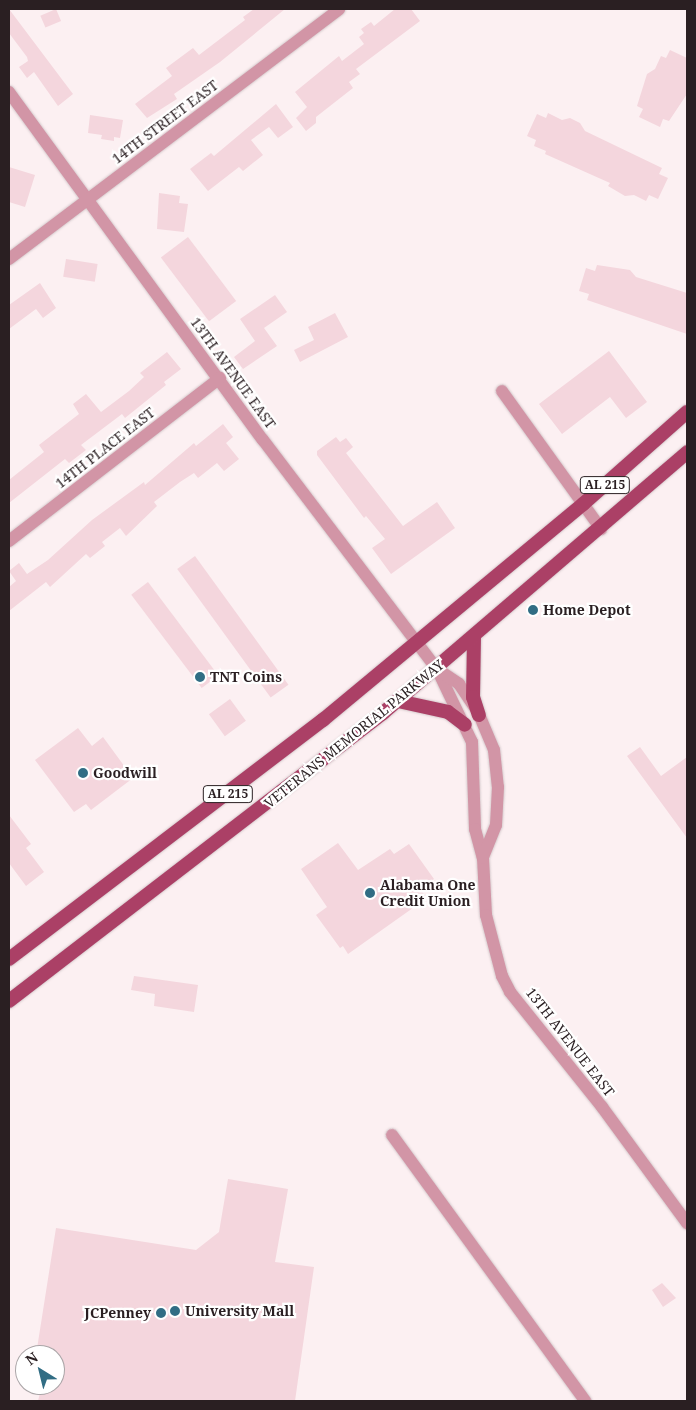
<!DOCTYPE html>
<html>
<head>
<meta charset="utf-8">
<style>
	body { margin:0 }
	#map { position:relative; width:696px; height:1410px; overflow:hidden; background:#fcf0f2; font-family:"Noto Serif",serif }
	div>[style] { position:absolute }
	.building>* { inset:0; background:#f4d6dd; transform-origin:0 0 }
	.roads { filter:drop-shadow(0 0 1px #d6cacd) drop-shadow(0 0 1px #d6cacd) }
	.minor>* { height:12px; margin:-6px; padding:0 6px; transform-origin:6px; border-radius:6px; background:#d295a6 }
	.primary>* { height:14px; margin:-7px; padding:0 7px; transform-origin:7px; border-radius:7px; background:#ab4066 }
	.dots>* { width:14px; height:14px; translate:-50% -50%; box-sizing:border-box; border:2px solid #fff; border-radius:50% }
	span { translate:-50% -50%; white-space:nowrap; text-align:center; line-height:1.15; -webkit-text-stroke:4.5px #fff; paint-order:stroke }
	.shield-label span { padding:1px 4px; background:#fff; border:1px solid; border-radius:4px; -webkit-text-stroke-width:0 }
	.shield-label { font-size:12px; color:#2a1f22; font-weight:700 }
	.street-label { font-size:14px; color:#2a1f22 }
	.poi-label { font-size:14px; color:#2a1f22; font-weight:700 }
	.left { translate:0 -50%; text-align:left }
	.right { translate:-100% -50%; text-align:right }
	.frame { position:absolute; inset:0; border:10px solid #2a1f22; pointer-events:none }
	.north { position:absolute; left:15px; top:1345px; width:50px; height:50px; box-sizing:border-box; background:#fff; border:1px solid #aaa5a7; border-radius:50%; rotate:324deg; font-size:14px; font-weight:700; line-height:20px; text-align:center; color:#2a1f22 }
	.north::after { content:''; display:block; margin:auto; width:18px; height:22px; background:#316d84; clip-path:polygon(50% 0,100% 100%,50% 72%,0 100%) }
</style>
</head>
<body>
<div id="map">
	<div class="building">
		<i style="clip-path:polygon(9px 9px,73px 94px,58px 106px,34px 72px,27px 78px,19px 67px,28px 61px,27px 57px,9px 33px)"></i>
		<i style="left:56px;top:9px;width:13px;height:17px;rotate:67deg"></i>
		<i style="clip-path:polygon(254px 9px,285px 9px,220px 62px,174px 94px,177px 99px,147px 118px,135px 104px,172px 76px,166px 68px,193px 48px,199px 55px,245px 20px,243px 17px)"></i>
		<i style="clip-path:polygon(395px 9px,411px 9px,420px 21px,356px 69px,360px 74px,349px 82px,353px 88px,316px 117px,316px 123px,306px 131px,296px 118px,307px 107px,295px 92px,339px 56px,342px 61px,364px 44px,359px 37px,364px 33px,361px 29px,371px 22px,374px 26px)"></i>
		<i style="clip-path:polygon(670px 50px,687px 58px,687px 94px,669px 121px,663px 119px,660px 127px,639px 117px,643px 109px,637px 106px,647px 74px,655px 69px,661px 56px,666px 58px)"></i>
		<i style="clip-path:polygon(276px 104px,293px 127px,278px 138px,269px 127px,251px 140px,263px 155px,243px 171px,239px 167px,208px 191px,190px 169px,211px 153px,214px 156px)"></i>
		<i style="clip-path:polygon(548px 113px,562px 120px,570px 118px,580px 123px,585px 131px,662px 168px,659px 174px,668px 178px,658px 199px,649px 195px,646px 201px,634px 195px,625px 196px,608px 186px,610px 183px,545px 154px,546px 151px,534px 146px,536px 140px,527px 136px,537px 114px,546px 118px)"></i>
		<i style="clip-path:polygon(90px 115px,123px 120px,120px 138px,114px 137px,114px 141px,101px 139px,102px 135px,88px 133px)"></i>
		<i style="clip-path:polygon(9px 167px,35px 175px,25px 207px,9px 202px)"></i>
		<i style="clip-path:polygon(159px 193px,180px 196px,179px 203px,188px 204px,184px 232px,157px 229px)"></i>
		<i style="left:188px;top:237px;width:80px;height:34px;rotate:53deg"></i>
		<i style="left:66px;top:259px;width:32px;height:18px;rotate:9deg"></i>
		<i style="clip-path:polygon(597px 265px,630px 270px,636px 277px,687px 293px,687px 334px,587px 300px,589px 294px,579px 291px,586px 268px,595px 271px)"></i>
		<i style="clip-path:polygon(40px 283px,56px 308px,43px 318px,36px 309px,9px 329px,9px 305px)"></i>
		<i style="clip-path:polygon(275px 295px,287px 312px,264px 328px,277px 346px,243px 369px,234px 357px,255px 341px,240px 319px)"></i>
		<i style="clip-path:polygon(335px 313px,348px 337px,300px 362px,294px 350px,314px 340px,308px 327px)"></i>
		<i style="clip-path:polygon(609px 351px,647px 402px,626px 418px,610px 397px,562px 434px,539px 404px)"></i>
		<i style="clip-path:polygon(167px 352px,181px 369px,164px 382px,166px 385px,125px 418px,122px 414px,81px 445px,86px 450px,69px 463px,65px 459px,9px 503px,9px 480px,44px 452px,39px 445px,79px 414px,73px 404px,86px 394px,101px 412px,129px 391px,144px 377px,140px 373px)"></i>
		<i style="clip-path:polygon(223px 424px,233px 437px,226px 443px,239px 459px,224px 471px,217px 463px,198px 478px,194px 473px,180px 482px,154px 502px,157px 506px,126px 536px,120px 528px,102px 542px,105px 546px,90px 558px,86px 554px,50px 587px,46px 582px,9px 611px,9px 587px,16px 581px,9px 571px,19px 563px,27px 574px,48px 560px,92px 520px,144px 482px,145px 485px,194px 443px,196px 446px)"></i>
		<i style="clip-path:polygon(336px 437px,340px 442px,346px 438px,353px 447px,346px 453px,403px 526px,437px 502px,455px 528px,391px 574px,372px 548px,385px 539px,366px 516px,364px 518px,317px 455px,317px 451px)"></i>
		<i style="left:195px;top:556px;width:159px;height:22px;rotate:54deg"></i>
		<i style="left:148px;top:582px;width:117px;height:21px;rotate:53deg"></i>
		<i style="left:230px;top:699px;width:27px;height:26px;rotate:54deg"></i>
		<i style="clip-path:polygon(78px 728px,92px 746px,103px 737px,133px 778px,91px 810px,86px 804px,74px 812px,35px 760px)"></i>
		<i style="clip-path:polygon(640px 747px,661px 776px,687px 757px,687px 838px,627px 756px)"></i>
		<i style="clip-path:polygon(9px 815px,31px 844px,26px 848px,44px 872px,26px 886px,9px 863px)"></i>
		<i style="clip-path:polygon(338px 843px,358px 870px,390px 849px,394px 854px,409px 844px,434px 879px,420px 889px,427px 898px,348px 954px,343px 946px,340px 948px,316px 915px,327px 907px,301px 869px)"></i>
		<i style="clip-path:polygon(134px 976px,198px 985px,194px 1012px,154px 1006px,155px 994px,131px 990px)"></i>
		<i style="clip-path:polygon(228px 1179px,288px 1189px,275px 1262px,314px 1267px,295px 1401px,38px 1401px,42px 1385px,55px 1385px,55px 1355px,36px 1355px,56px 1228px,196px 1250px,219px 1232px)"></i>
		<i style="clip-path:polygon(662px 1283px,676px 1298px,663px 1307px,652px 1290px)"></i>
	</div>
	<div class="roads">
		<div class="minor">
			<i style="left:9px;top:92px;width:431px;rotate:53.9deg"></i>
			<i style="left:263px;top:440px;width:288px;rotate:52.8deg"></i>
			<i style="left:437px;top:669px;width:81px;rotate:64.4deg"></i>
			<i style="left:472px;top:742px;width:87px;rotate:88deg"></i>
			<i style="left:475px;top:829px;width:30px;rotate:75deg"></i>
			<i style="left:483px;top:858px;width:57px;rotate:87deg"></i>
			<i style="left:486px;top:915px;width:63px;rotate:75.3deg"></i>
			<i style="left:502px;top:976px;width:18px;rotate:63deg"></i>
			<i style="left:510px;top:992px;width:147px;rotate:51.3deg"></i>
			<i style="left:602px;top:1107px;width:144px;rotate:53.8deg"></i>
			<i style="left:9px;top:259px;width:414px;rotate:-37.1deg"></i>
			<i style="left:502px;top:391px;width:170px;rotate:54.3deg"></i>
			<i style="left:9px;top:541px;width:267px;rotate:-37.7deg"></i>
			<i style="left:437px;top:669px;width:27px;rotate:34deg"></i>
			<i style="left:459px;top:684px;width:34px;rotate:56deg"></i>
			<i style="left:478px;top:712px;width:41px;rotate:67.2deg"></i>
			<i style="left:494px;top:750px;width:37px;rotate:84deg"></i>
			<i style="left:498px;top:787px;width:38px;rotate:93deg"></i>
			<i style="left:496px;top:825px;width:35px;rotate:112deg"></i>
			<i style="left:392px;top:1135px;width:329px;rotate:54deg"></i>
		</div>
		<div class="primary">
			<i style="left:474px;top:636px;width:61px;rotate:90.9deg"></i>
			<i style="left:473px;top:697px;width:19px;rotate:72deg"></i>
			<i style="left:398px;top:701px;width:51px;rotate:12.4deg"></i>
			<i style="left:448px;top:712px;width:21px;rotate:37deg"></i>
			<i style="left:9px;top:959px;width:395px;rotate:-37.3deg"></i>
			<i style="left:323px;top:720px;width:338px;rotate:-39.7deg"></i>
			<i style="left:583px;top:504px;width:139px;rotate:-41.5deg"></i>
			<i style="left:9px;top:1001px;width:472px;rotate:-37.6deg"></i>
			<i style="left:383px;top:713px;width:401px;rotate:-40.6deg"></i>
		</div>
	</div>
	<div class="dots">
		<i style="left:533px;top:610px;background:#316d84"></i>
		<i style="left:200px;top:677px;background:#316d84"></i>
		<i style="left:83px;top:773px;background:#316d84"></i>
		<i style="left:370px;top:893px;background:#316d84"></i>
		<i style="left:175px;top:1311px;background:#316d84"></i>
		<i style="left:161px;top:1313px;background:#316d84"></i>
	</div>
	<div class="shield-label">
		<span style="left:605px;top:485px">AL 215</span>
		<span style="left:228px;top:794px">AL 215</span>
	</div>
	<div class="street-label">
		<span style="left:165px;top:122px;rotate:-37deg">14TH STREET EAST</span>
		<span style="left:233px;top:373px;rotate:54deg">13TH AVENUE EAST</span>
		<span style="left:105px;top:448px;rotate:-38deg">14TH PLACE EAST</span>
		<span style="left:354px;top:734px;rotate:-39deg">VETERANS MEMORIAL PARKWAY</span>
		<span style="left:570px;top:1042px;rotate:52deg">13TH AVENUE EAST</span>
	</div>
	<div class="poi-label">
		<span class="left" style="left:543px;top:610px">Home Depot</span>
		<span class="left" style="left:210px;top:677px">TNT Coins</span>
		<span class="left" style="left:93px;top:773px">Goodwill</span>
		<span class="left" style="left:380px;top:893px">Alabama One<br>Credit Union</span>
		<span class="left" style="left:185px;top:1311px">University Mall</span>
		<span class="right" style="left:151px;top:1313px">JCPenney</span>
	</div>
	<div class="frame"></div>
	<div class="north">N</div>
</div>
</body>
</html>
